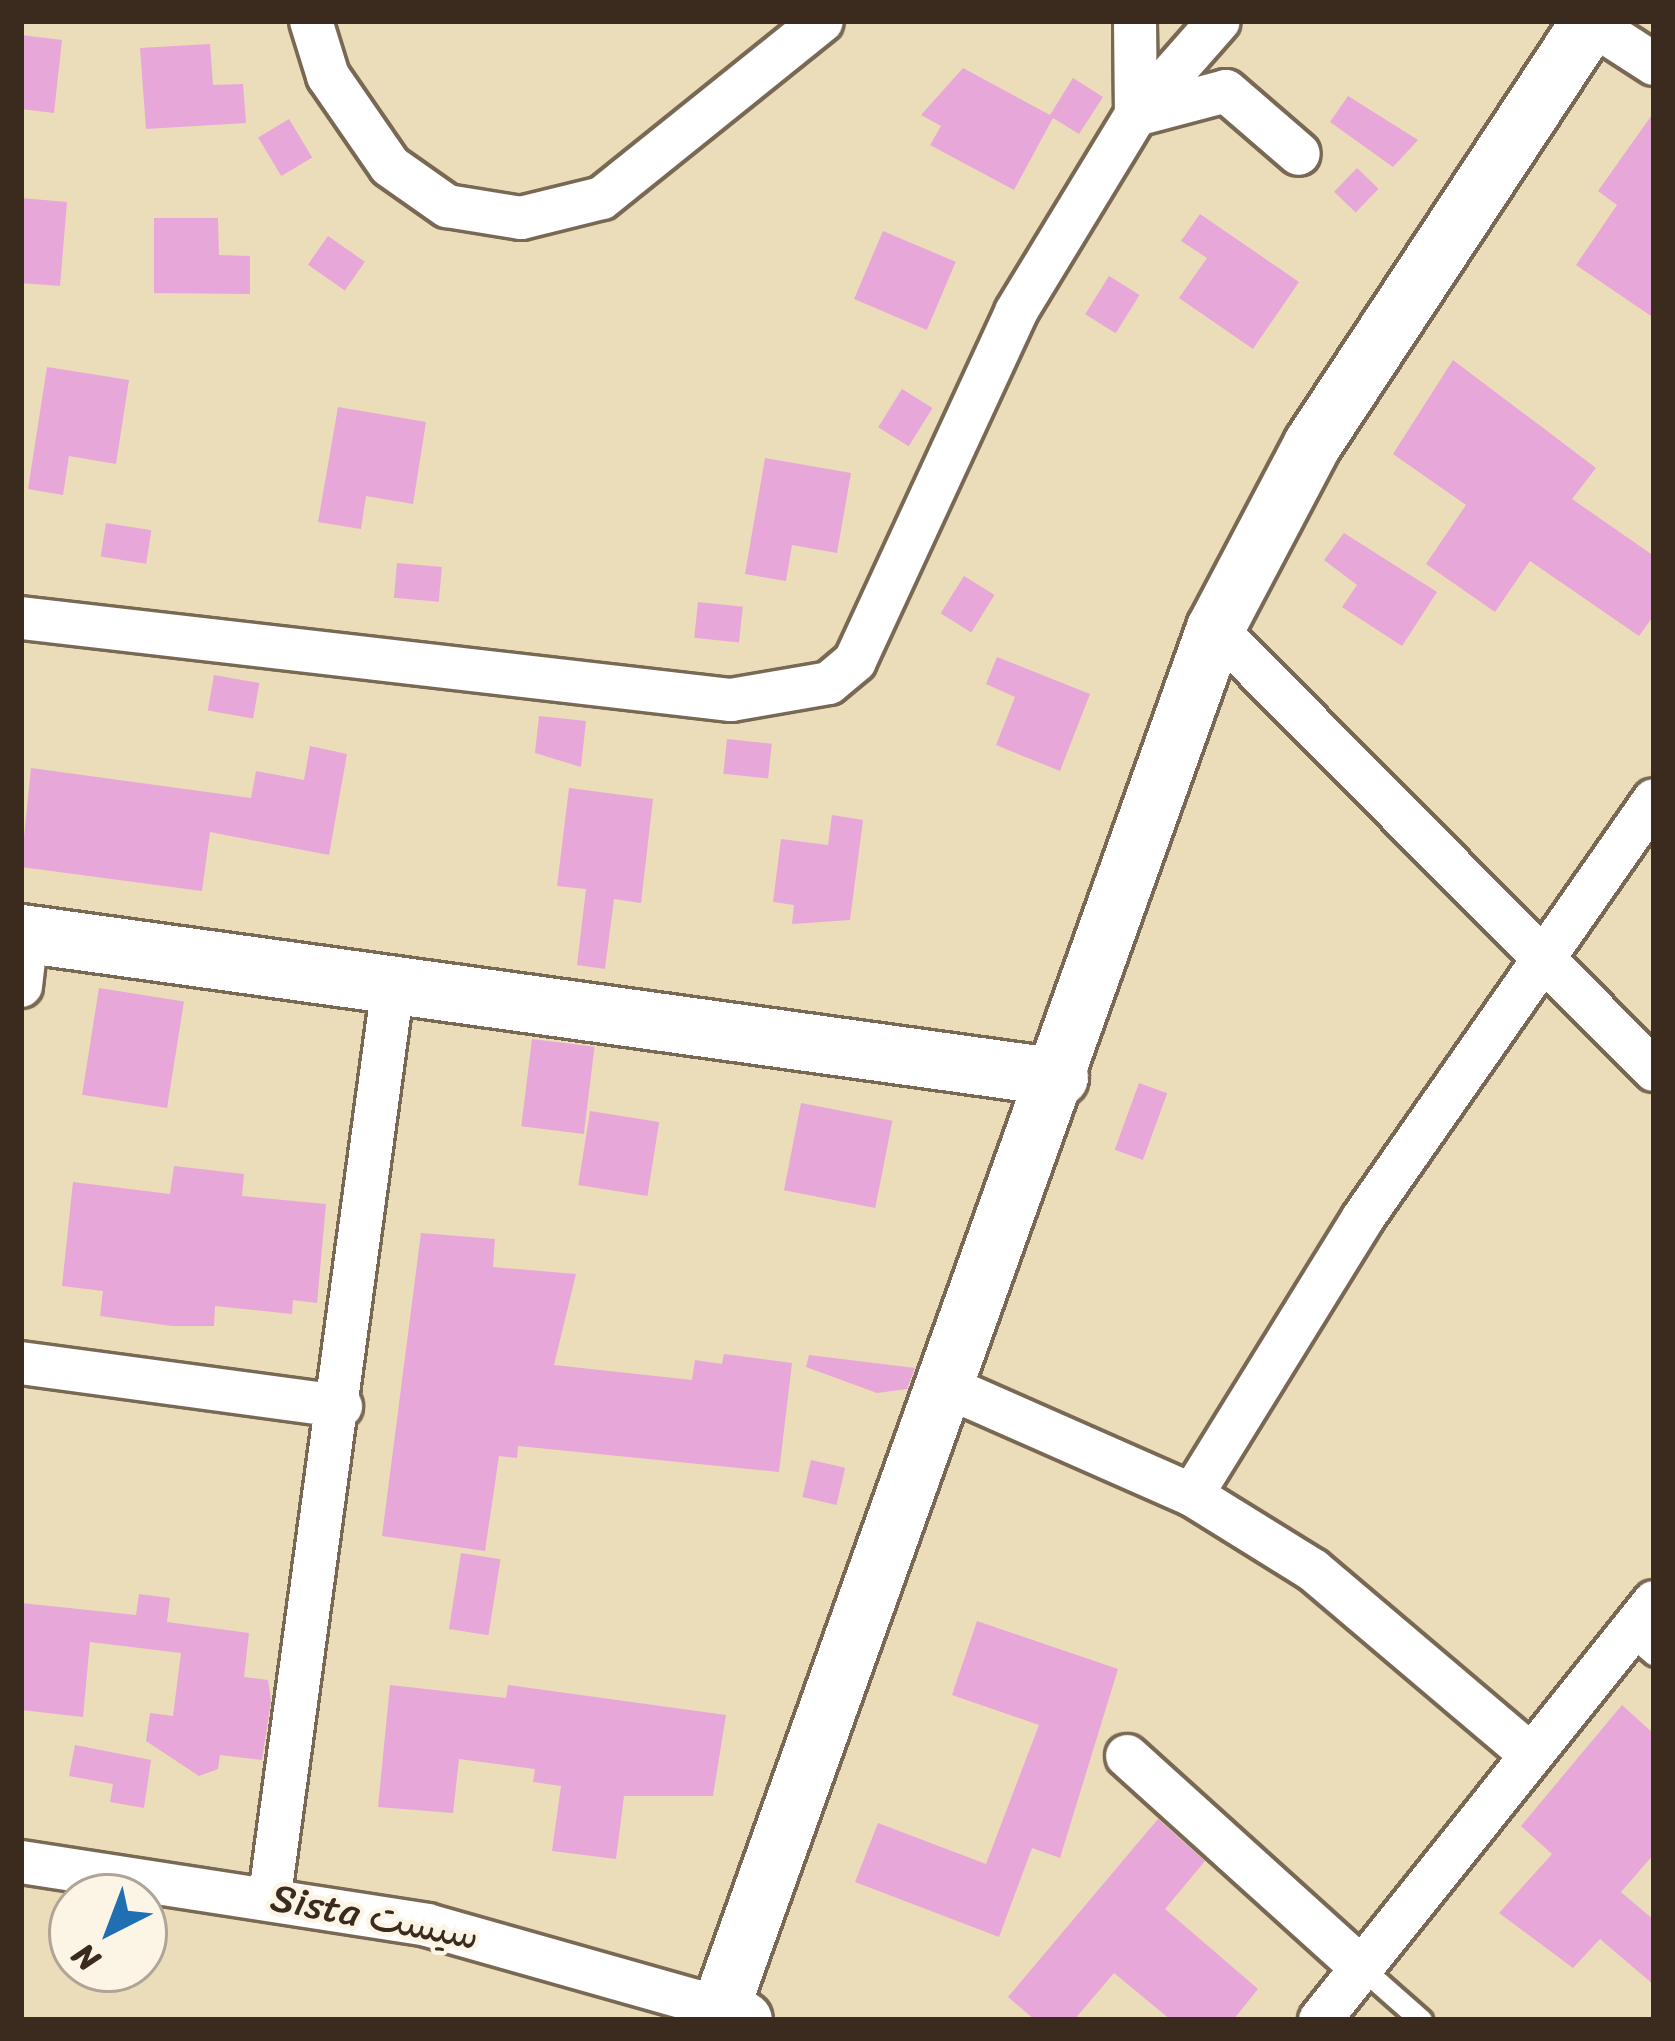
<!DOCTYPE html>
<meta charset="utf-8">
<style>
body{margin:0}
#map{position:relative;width:1675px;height:2041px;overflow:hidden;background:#ebddb9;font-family:Sriracha,"Playpen Sans Arabic",sans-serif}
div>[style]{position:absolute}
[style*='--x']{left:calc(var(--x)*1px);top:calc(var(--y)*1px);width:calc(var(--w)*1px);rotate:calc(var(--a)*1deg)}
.building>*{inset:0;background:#e7a7d9;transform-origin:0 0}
.roads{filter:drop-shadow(3px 0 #796954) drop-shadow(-3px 0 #796954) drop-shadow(0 3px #796954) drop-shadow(0 -3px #796954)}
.service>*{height:21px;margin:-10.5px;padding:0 10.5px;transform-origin:10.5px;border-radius:10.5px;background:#fff}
.minor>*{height:42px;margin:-21px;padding:0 21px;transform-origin:21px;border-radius:21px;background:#fff}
.secondary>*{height:57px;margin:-28.5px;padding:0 28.5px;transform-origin:28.5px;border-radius:28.5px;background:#fff}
span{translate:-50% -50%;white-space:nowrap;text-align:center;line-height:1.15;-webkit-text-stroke:9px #fcf5e5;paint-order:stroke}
.street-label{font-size:39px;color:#3b2a1e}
.frame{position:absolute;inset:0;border:24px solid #3b2a1e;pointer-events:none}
.north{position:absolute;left:48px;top:1873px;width:120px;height:120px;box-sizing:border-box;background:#fcf5e5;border:3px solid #afa495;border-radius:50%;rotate:222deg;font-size:33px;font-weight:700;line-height:48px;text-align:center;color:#3b2a1e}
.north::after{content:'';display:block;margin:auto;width:42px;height:54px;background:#1f6fb2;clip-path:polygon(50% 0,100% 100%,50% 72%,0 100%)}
</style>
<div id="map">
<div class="building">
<div style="clip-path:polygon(21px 35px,62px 40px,54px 113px,21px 109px)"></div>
<div style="clip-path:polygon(210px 44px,213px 85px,243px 84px,246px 123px,146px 129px,140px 48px)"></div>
<div style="clip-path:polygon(963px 68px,1050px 115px,1073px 78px,1103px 97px,1079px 134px,1053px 118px,1014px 190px,930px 145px,941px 126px,921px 115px)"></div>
<div style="clip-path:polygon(1348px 96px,1418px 140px,1393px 167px,1330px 122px)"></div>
<div style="clip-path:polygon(1654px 112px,1654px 318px,1576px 265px,1617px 205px,1598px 191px)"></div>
<div style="left:289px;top:119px;width:45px;height:36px;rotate:59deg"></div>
<div style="left:1357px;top:168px;width:30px;height:33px;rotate:44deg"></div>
<div style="clip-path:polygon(21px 198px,67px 202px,60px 286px,21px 283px)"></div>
<div style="clip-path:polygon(1200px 214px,1299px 282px,1253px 349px,1179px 298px,1207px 258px,1181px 241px)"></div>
<div style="clip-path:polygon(154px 218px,218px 218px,219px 255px,250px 256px,250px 294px,154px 293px)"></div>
<div style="left:883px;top:231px;width:79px;height:74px;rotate:23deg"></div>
<div style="left:328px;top:236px;width:45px;height:35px;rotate:35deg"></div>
<div style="left:1109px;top:276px;width:36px;height:45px;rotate:32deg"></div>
<div style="clip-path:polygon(1453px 360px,1596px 468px,1572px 499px,1654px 556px,1654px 615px,1639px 636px,1530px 561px,1495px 612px,1426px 564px,1466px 505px,1393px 454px)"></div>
<div style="clip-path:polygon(47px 367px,129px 380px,116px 464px,69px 456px,63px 495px,28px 489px)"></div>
<div style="left:902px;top:389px;width:36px;height:45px;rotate:32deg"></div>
<div style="clip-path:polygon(338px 407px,426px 422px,413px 504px,366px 496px,361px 529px,318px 522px)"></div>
<div style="clip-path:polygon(765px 458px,851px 473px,837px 553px,792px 545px,786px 581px,745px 574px)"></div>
<div style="left:106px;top:523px;width:46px;height:34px;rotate:9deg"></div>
<div style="clip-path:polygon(1344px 533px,1437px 592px,1402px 646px,1342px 607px,1357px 585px,1324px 560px)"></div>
<div style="left:397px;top:563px;width:45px;height:35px;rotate:5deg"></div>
<div style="left:964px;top:576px;width:36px;height:44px;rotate:32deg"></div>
<div style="left:698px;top:602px;width:45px;height:36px;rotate:6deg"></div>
<div style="clip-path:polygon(997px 657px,1090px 694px,1060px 771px,996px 745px,1015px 697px,986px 684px)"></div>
<div style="left:214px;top:675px;width:46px;height:36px;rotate:10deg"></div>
<div style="clip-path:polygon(539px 716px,586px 721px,581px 767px,535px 753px)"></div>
<div style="left:727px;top:739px;width:45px;height:35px;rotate:6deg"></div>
<div style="clip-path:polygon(310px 746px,347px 754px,329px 855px,210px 832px,202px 891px,21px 867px,31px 768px,251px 798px,256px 771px,304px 780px)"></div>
<div style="clip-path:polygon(569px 788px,653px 799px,641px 903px,614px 899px,605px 969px,577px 965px,586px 889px,557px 886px)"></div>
<div style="clip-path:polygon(832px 815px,863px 820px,850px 920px,792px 924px,794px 905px,773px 902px,781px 839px,828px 845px)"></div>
<div style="left:99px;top:988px;width:86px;height:108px;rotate:9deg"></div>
<div style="left:532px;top:1039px;width:63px;height:88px;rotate:7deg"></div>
<div style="left:1139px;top:1083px;width:30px;height:71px;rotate:20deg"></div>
<div style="left:801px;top:1103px;width:93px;height:89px;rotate:11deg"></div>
<div style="left:590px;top:1111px;width:70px;height:75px;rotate:9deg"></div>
<div style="clip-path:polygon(174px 1166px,244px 1174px,242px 1196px,326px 1204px,317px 1303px,293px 1300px,292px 1314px,215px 1306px,214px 1326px,172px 1326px,100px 1316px,103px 1291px,62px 1286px,73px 1182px,170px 1194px)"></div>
<div style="clip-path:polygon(421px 1233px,495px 1239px,493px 1267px,576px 1274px,554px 1365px,692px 1380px,695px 1360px,722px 1364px,724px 1354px,792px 1363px,779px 1472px,518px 1446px,517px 1458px,499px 1456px,485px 1551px,382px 1536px)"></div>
<div style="clip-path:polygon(809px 1355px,915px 1368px,907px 1389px,877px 1393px,806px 1367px)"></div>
<div style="left:811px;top:1460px;width:35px;height:38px;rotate:13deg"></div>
<div style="left:461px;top:1553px;width:40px;height:77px;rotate:9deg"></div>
<div style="clip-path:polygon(139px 1594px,170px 1598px,167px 1622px,249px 1633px,244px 1677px,268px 1680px,271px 1701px,262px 1760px,220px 1755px,218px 1769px,199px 1776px,146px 1741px,150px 1713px,173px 1716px,181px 1653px,90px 1642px,83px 1717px,21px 1710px,21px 1603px,136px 1615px)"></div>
<div style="clip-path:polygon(977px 1621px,1118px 1669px,1060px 1858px,1032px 1848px,999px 1937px,855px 1882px,878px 1823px,986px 1864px,1039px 1725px,952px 1695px)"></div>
<div style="clip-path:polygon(390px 1685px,506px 1698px,508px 1685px,726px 1715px,713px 1796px,624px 1796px,616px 1859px,552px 1851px,561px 1786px,533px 1782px,535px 1769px,459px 1759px,453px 1813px,378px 1807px)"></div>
<div style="clip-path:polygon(1622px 1705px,1654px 1734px,1654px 1854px,1621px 1892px,1654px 1920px,1654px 1985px,1600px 1939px,1573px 1968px,1499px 1913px,1552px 1854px,1521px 1826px)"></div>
<div style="clip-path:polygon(75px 1745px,151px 1760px,144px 1808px,110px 1802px,113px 1784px,69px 1776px)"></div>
<div style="clip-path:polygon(1158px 1819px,1205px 1861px,1165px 1909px,1258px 1989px,1233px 2020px,1171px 2020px,1114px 1973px,1074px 2020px,1035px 2020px,1008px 1997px)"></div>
</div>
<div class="roads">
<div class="service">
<div style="--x:1629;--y:1633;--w:33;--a:41"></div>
<div style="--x:1362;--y:1968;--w:79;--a:41.4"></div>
</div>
<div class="minor">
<div style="--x:311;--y:21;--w:58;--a:72.8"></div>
<div style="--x:328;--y:76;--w:109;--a:55.4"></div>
<div style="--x:390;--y:166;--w:70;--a:35.1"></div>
<div style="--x:447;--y:206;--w:75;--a:9.2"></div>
<div style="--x:521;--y:218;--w:83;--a:-13.9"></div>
<div style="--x:602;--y:198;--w:282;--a:-38.8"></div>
<div style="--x:1135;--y:21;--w:94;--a:89.4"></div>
<div style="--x:1136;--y:115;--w:93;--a:-14.9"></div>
<div style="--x:1226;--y:91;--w:96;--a:40.8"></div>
<div style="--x:1589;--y:22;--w:77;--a:32.9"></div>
<div style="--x:21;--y:618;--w:715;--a:6.59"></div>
<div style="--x:731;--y:700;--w:99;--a:-9.8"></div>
<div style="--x:829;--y:683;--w:34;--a:-40"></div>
<div style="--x:855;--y:661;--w:384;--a:-65.2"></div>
<div style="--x:1016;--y:312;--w:231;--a:-58.7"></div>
<div style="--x:1136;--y:115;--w:125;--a:-48.6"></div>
<div style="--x:1215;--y:628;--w:623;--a:45.2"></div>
<div style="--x:21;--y:986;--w:52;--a:-83.4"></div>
<div style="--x:21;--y:1363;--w:323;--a:7.7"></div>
<div style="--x:945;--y:1386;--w:270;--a:23.8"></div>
<div style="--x:1192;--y:1495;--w:142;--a:31.8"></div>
<div style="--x:1313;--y:1570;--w:286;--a:40.3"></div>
<div style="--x:1192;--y:1495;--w:326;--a:-58.3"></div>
<div style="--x:1363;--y:1218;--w:509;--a:-55.16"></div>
<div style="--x:1127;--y:1756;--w:316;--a:42.1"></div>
<div style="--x:21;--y:1862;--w:411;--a:8.8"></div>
<div style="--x:427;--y:1925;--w:305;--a:15.8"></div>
<div style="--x:270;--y:1895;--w:925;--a:-82.3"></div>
<div style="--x:1320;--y:2020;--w:535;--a:-51.37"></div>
</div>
<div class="secondary">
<div style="--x:21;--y:933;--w:1048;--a:7.9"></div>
<div style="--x:743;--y:2020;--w:26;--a:-152"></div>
<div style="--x:720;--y:2008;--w:1466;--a:-70.27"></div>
<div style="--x:1215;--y:628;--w:208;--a:-62.2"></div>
<div style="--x:1312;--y:444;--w:506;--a:-56.69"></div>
</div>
</div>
<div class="street-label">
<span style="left:375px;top:1917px;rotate:11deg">Sista سيست</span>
</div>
<div class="frame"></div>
<div class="north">N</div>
</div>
